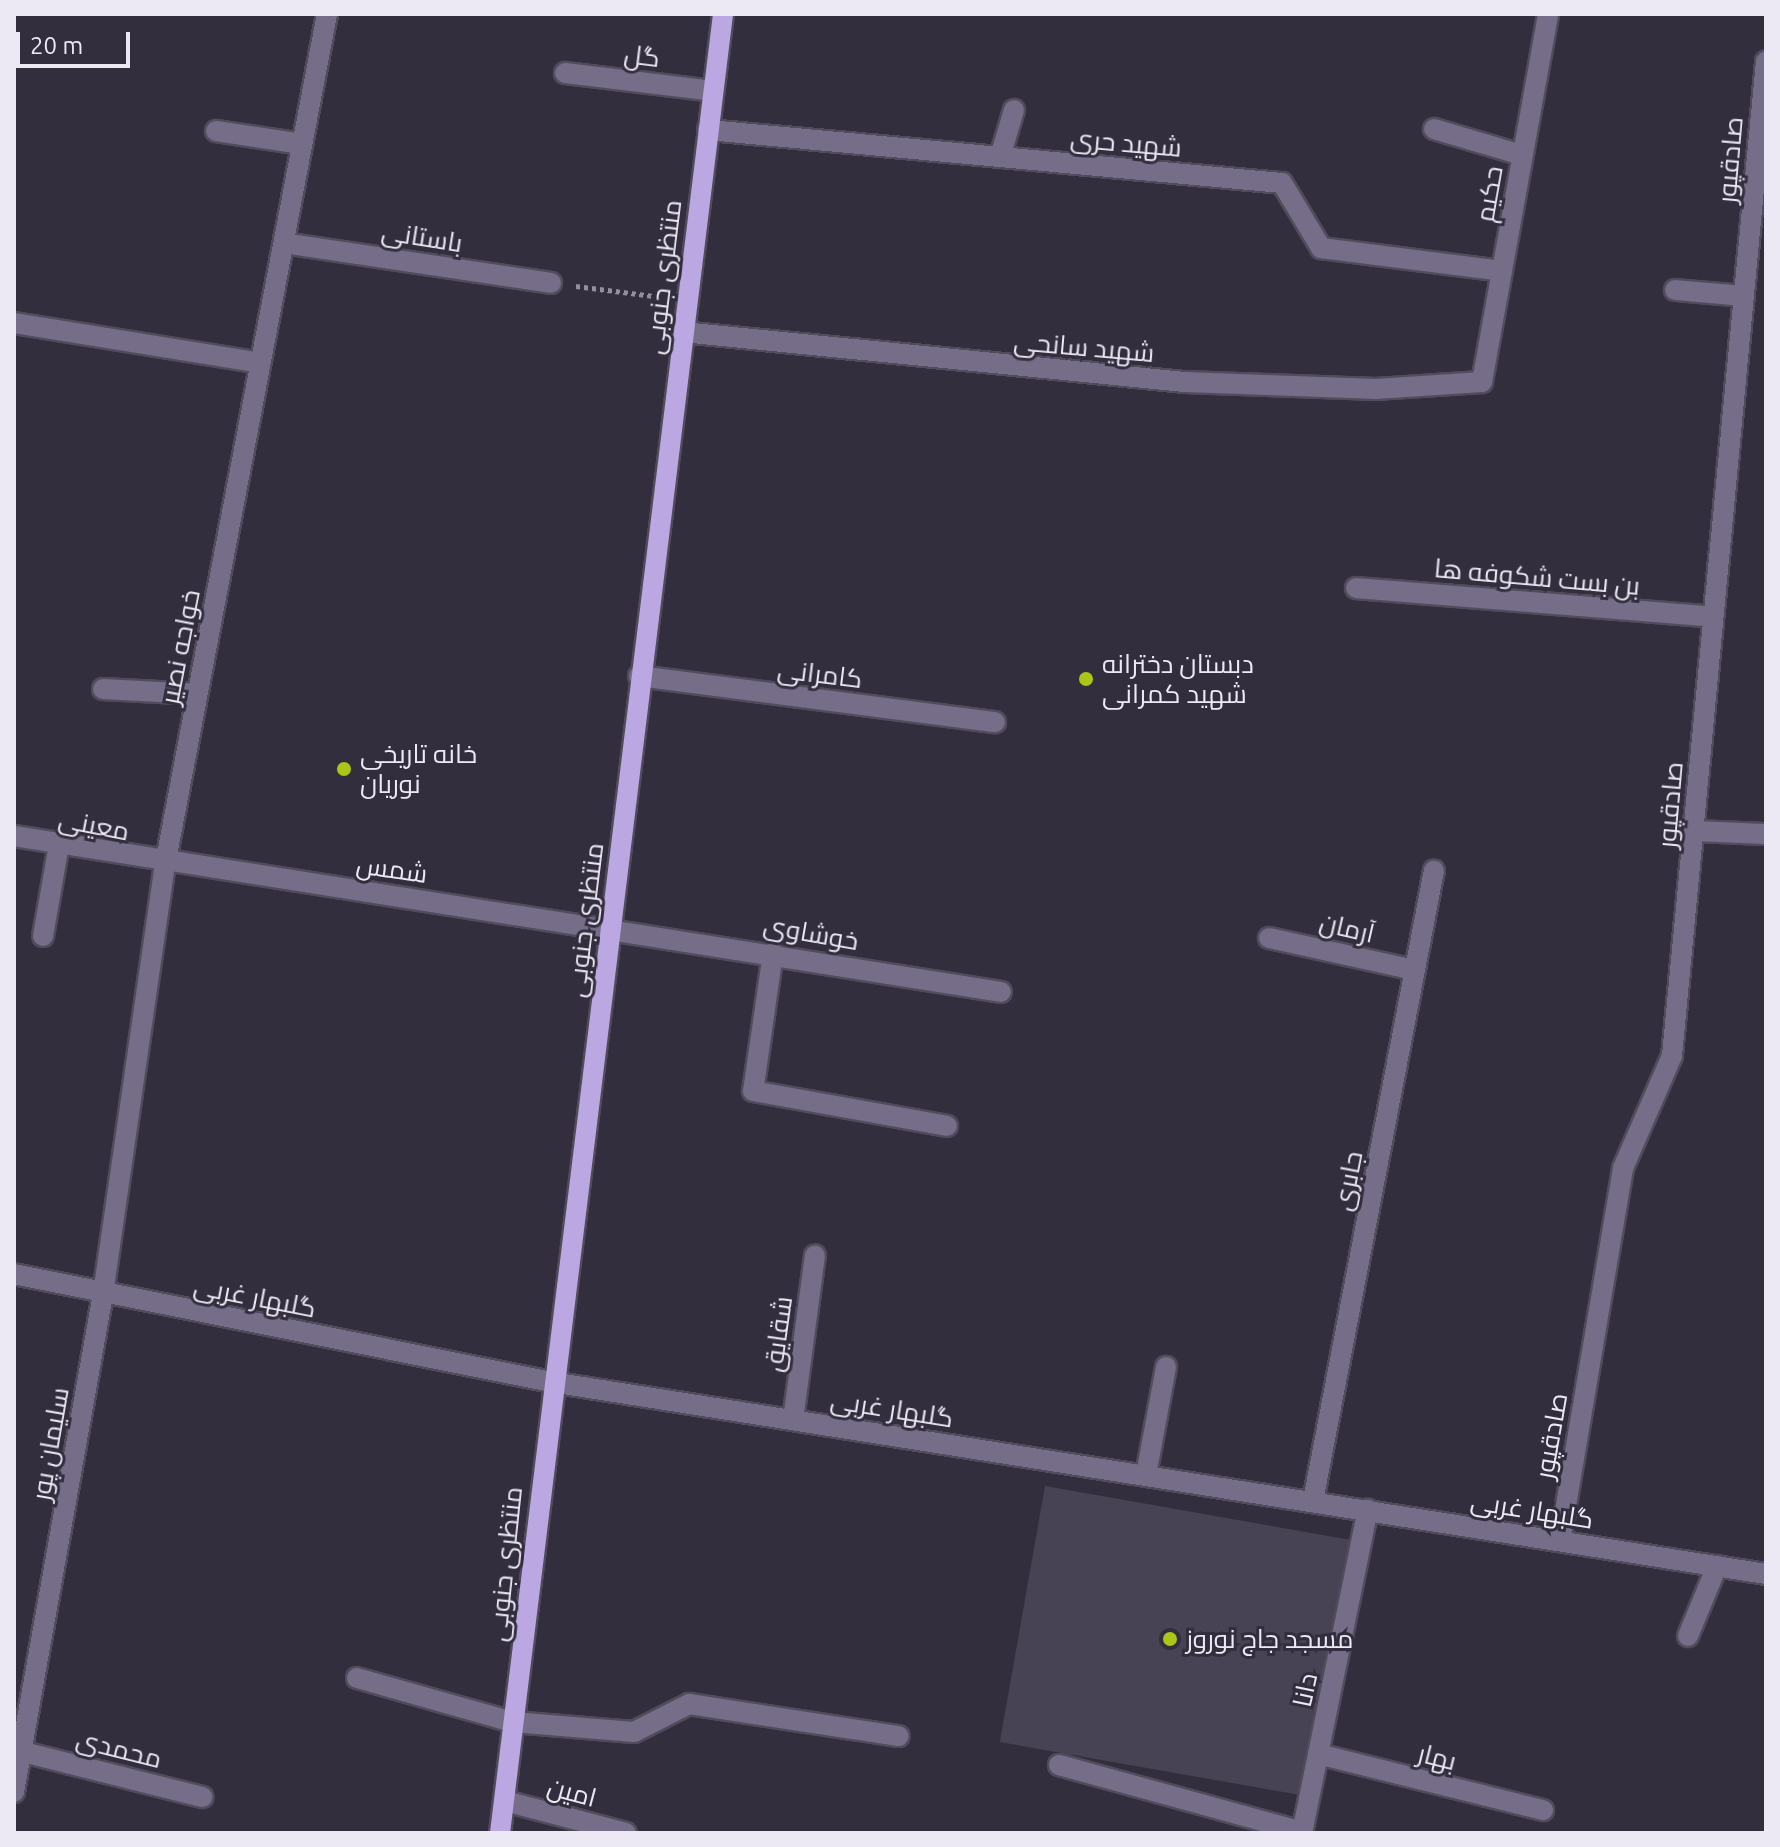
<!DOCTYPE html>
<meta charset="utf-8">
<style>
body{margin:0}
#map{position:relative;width:1780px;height:1847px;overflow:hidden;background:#332e3e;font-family:Ubuntu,Cairo,sans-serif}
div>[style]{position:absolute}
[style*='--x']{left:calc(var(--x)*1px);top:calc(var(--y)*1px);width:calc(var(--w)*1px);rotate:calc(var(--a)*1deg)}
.building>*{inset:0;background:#484354;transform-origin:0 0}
.path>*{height:5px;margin-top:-2.5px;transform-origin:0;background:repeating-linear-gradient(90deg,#938f9d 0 4px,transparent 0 8px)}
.roads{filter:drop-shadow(2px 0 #514c5b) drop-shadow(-2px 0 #514c5b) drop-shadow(0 2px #514c5b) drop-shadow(0 -2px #514c5b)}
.minor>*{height:20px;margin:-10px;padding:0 10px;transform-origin:10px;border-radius:10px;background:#766d89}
.major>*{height:20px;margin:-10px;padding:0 10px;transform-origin:10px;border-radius:10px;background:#bba7e2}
.dots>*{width:22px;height:22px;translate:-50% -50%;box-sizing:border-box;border:4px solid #332e3e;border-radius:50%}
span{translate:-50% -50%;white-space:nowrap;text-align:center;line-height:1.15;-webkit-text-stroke:6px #332e3e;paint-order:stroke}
.street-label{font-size:26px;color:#ece9f4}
.poi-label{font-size:26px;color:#ece9f4}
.left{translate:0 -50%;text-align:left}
.frame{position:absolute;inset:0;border:16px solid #ece9f4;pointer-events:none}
.scale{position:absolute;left:16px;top:32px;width:114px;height:36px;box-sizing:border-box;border:4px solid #ece9f4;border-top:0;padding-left:10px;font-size:24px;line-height:28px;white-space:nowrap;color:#ece9f4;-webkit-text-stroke:6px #332e3e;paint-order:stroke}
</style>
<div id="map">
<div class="building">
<div style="left:1045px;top:1486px;width:309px;height:260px;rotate:10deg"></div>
</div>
<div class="path">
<div style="--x:576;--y:286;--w:86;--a:7.4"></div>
</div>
<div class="roads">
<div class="minor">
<div style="--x:565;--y:73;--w:149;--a:6.9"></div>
<div style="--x:1434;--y:129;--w:92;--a:16.5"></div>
<div style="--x:708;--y:130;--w:576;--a:5.28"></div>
<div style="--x:1282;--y:183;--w:76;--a:59"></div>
<div style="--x:1321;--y:248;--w:182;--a:7.2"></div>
<div style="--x:216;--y:131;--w:87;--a:8.6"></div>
<div style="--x:1000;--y:157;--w:49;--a:-73.4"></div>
<div style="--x:284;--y:243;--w:270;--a:8.5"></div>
<div style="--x:1675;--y:290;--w:68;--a:5"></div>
<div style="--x:14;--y:323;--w:249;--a:9.2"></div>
<div style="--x:682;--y:332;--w:505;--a:5.68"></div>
<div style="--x:1185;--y:382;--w:191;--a:2.1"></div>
<div style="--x:1376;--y:389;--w:106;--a:-3.8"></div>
<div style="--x:1482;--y:382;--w:374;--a:-79.8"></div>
<div style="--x:1356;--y:588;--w:358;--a:4.6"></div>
<div style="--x:639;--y:676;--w:359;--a:7.4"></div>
<div style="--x:103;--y:689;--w:94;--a:3"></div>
<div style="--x:1693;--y:831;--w:73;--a:2.4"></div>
<div style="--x:14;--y:836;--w:999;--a:8.98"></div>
<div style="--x:43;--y:936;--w:93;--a:-80.1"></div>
<div style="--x:1269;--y:938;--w:148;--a:12.4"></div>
<div style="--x:773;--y:953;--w:139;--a:98.2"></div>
<div style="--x:753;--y:1091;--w:197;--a:10.2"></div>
<div style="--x:14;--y:1274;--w:548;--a:11.37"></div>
<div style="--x:551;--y:1382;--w:1230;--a:8.98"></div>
<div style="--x:793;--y:1420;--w:166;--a:-82.4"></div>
<div style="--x:1146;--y:1475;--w:110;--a:-79.5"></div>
<div style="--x:1313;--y:1501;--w:642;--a:-79.14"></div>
<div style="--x:1560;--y:1541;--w:378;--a:-80.4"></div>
<div style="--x:1623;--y:1168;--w:122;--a:-66.4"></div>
<div style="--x:1672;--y:1056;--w:999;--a:-84.6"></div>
<div style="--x:1688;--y:1636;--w:76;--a:-67.5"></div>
<div style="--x:357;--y:1678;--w:162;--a:15.8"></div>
<div style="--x:513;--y:1722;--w:121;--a:4.7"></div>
<div style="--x:634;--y:1732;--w:62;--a:-27"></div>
<div style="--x:689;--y:1704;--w:212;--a:8.7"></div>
<div style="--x:23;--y:1752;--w:185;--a:14.1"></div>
<div style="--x:1318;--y:1754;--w:232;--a:14"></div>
<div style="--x:1059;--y:1765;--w:252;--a:15.4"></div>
<div style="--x:14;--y:1792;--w:506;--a:-79.87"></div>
<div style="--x:103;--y:1294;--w:433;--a:-81.8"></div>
<div style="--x:165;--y:865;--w:866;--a:-79.22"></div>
<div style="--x:505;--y:1801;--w:125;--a:14.8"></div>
<div style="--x:1302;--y:1833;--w:330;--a:-78.5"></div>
</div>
<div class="major">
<div style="--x:500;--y:1833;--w:1833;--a:-83.01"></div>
</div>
</div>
<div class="dots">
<div style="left:1086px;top:679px;background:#aac718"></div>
<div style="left:344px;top:769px;background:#aac718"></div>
<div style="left:1170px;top:1639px;background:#aac718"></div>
</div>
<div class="street-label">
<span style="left:642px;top:56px;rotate:7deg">گل</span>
<span style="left:1126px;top:143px;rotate:5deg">شهید حری</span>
<span style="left:1730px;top:160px;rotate:-85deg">صادقپور</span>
<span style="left:1489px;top:194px;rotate:-80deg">حکیم</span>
<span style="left:422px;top:237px;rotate:9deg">باستانی</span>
<span style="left:663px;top:277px;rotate:-83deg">منتظری جنوبی</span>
<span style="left:1084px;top:347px;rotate:5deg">شهید سانحی</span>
<span style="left:1537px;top:577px;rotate:5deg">بن بست شکوفه ها</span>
<span style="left:180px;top:647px;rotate:-79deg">خواجه نصیر</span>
<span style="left:820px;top:674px;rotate:7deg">کامرانی</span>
<span style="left:1670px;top:805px;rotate:-85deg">صادقپور</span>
<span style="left:94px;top:825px;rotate:11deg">معینی</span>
<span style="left:392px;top:869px;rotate:8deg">شمس</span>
<span style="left:585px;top:920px;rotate:-83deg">منتظری جنوبی</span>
<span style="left:1347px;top:928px;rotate:13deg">آرمان</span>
<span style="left:811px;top:933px;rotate:10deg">خوشاوی</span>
<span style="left:1348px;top:1181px;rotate:-79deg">جابری</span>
<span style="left:255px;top:1297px;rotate:11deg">گلبهار غربی</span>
<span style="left:778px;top:1334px;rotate:-82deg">شقایق</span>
<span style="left:892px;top:1409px;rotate:9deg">گلبهار غربی</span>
<span style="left:1551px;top:1436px;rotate:-80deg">صادقپور</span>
<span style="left:50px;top:1444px;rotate:-80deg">سلیمان پور</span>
<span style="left:1532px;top:1510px;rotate:9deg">گلبهار غربی</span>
<span style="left:505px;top:1564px;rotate:-84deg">منتظری جنوبی</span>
<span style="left:1305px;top:1690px;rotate:-78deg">دانا</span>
<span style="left:119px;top:1749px;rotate:14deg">محمدی</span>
<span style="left:1437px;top:1757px;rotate:14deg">بهار</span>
<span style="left:572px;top:1792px;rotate:15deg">امین</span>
</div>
<div class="poi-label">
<span class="left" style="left:1102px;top:679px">دبستان دخترانه<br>شهید کمرانی</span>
<span class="left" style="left:360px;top:769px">خانه تاریخی<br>نوریان</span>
<span class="left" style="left:1186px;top:1639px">مسجد جاج نوروز</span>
</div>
<div class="frame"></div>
<div class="scale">20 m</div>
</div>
